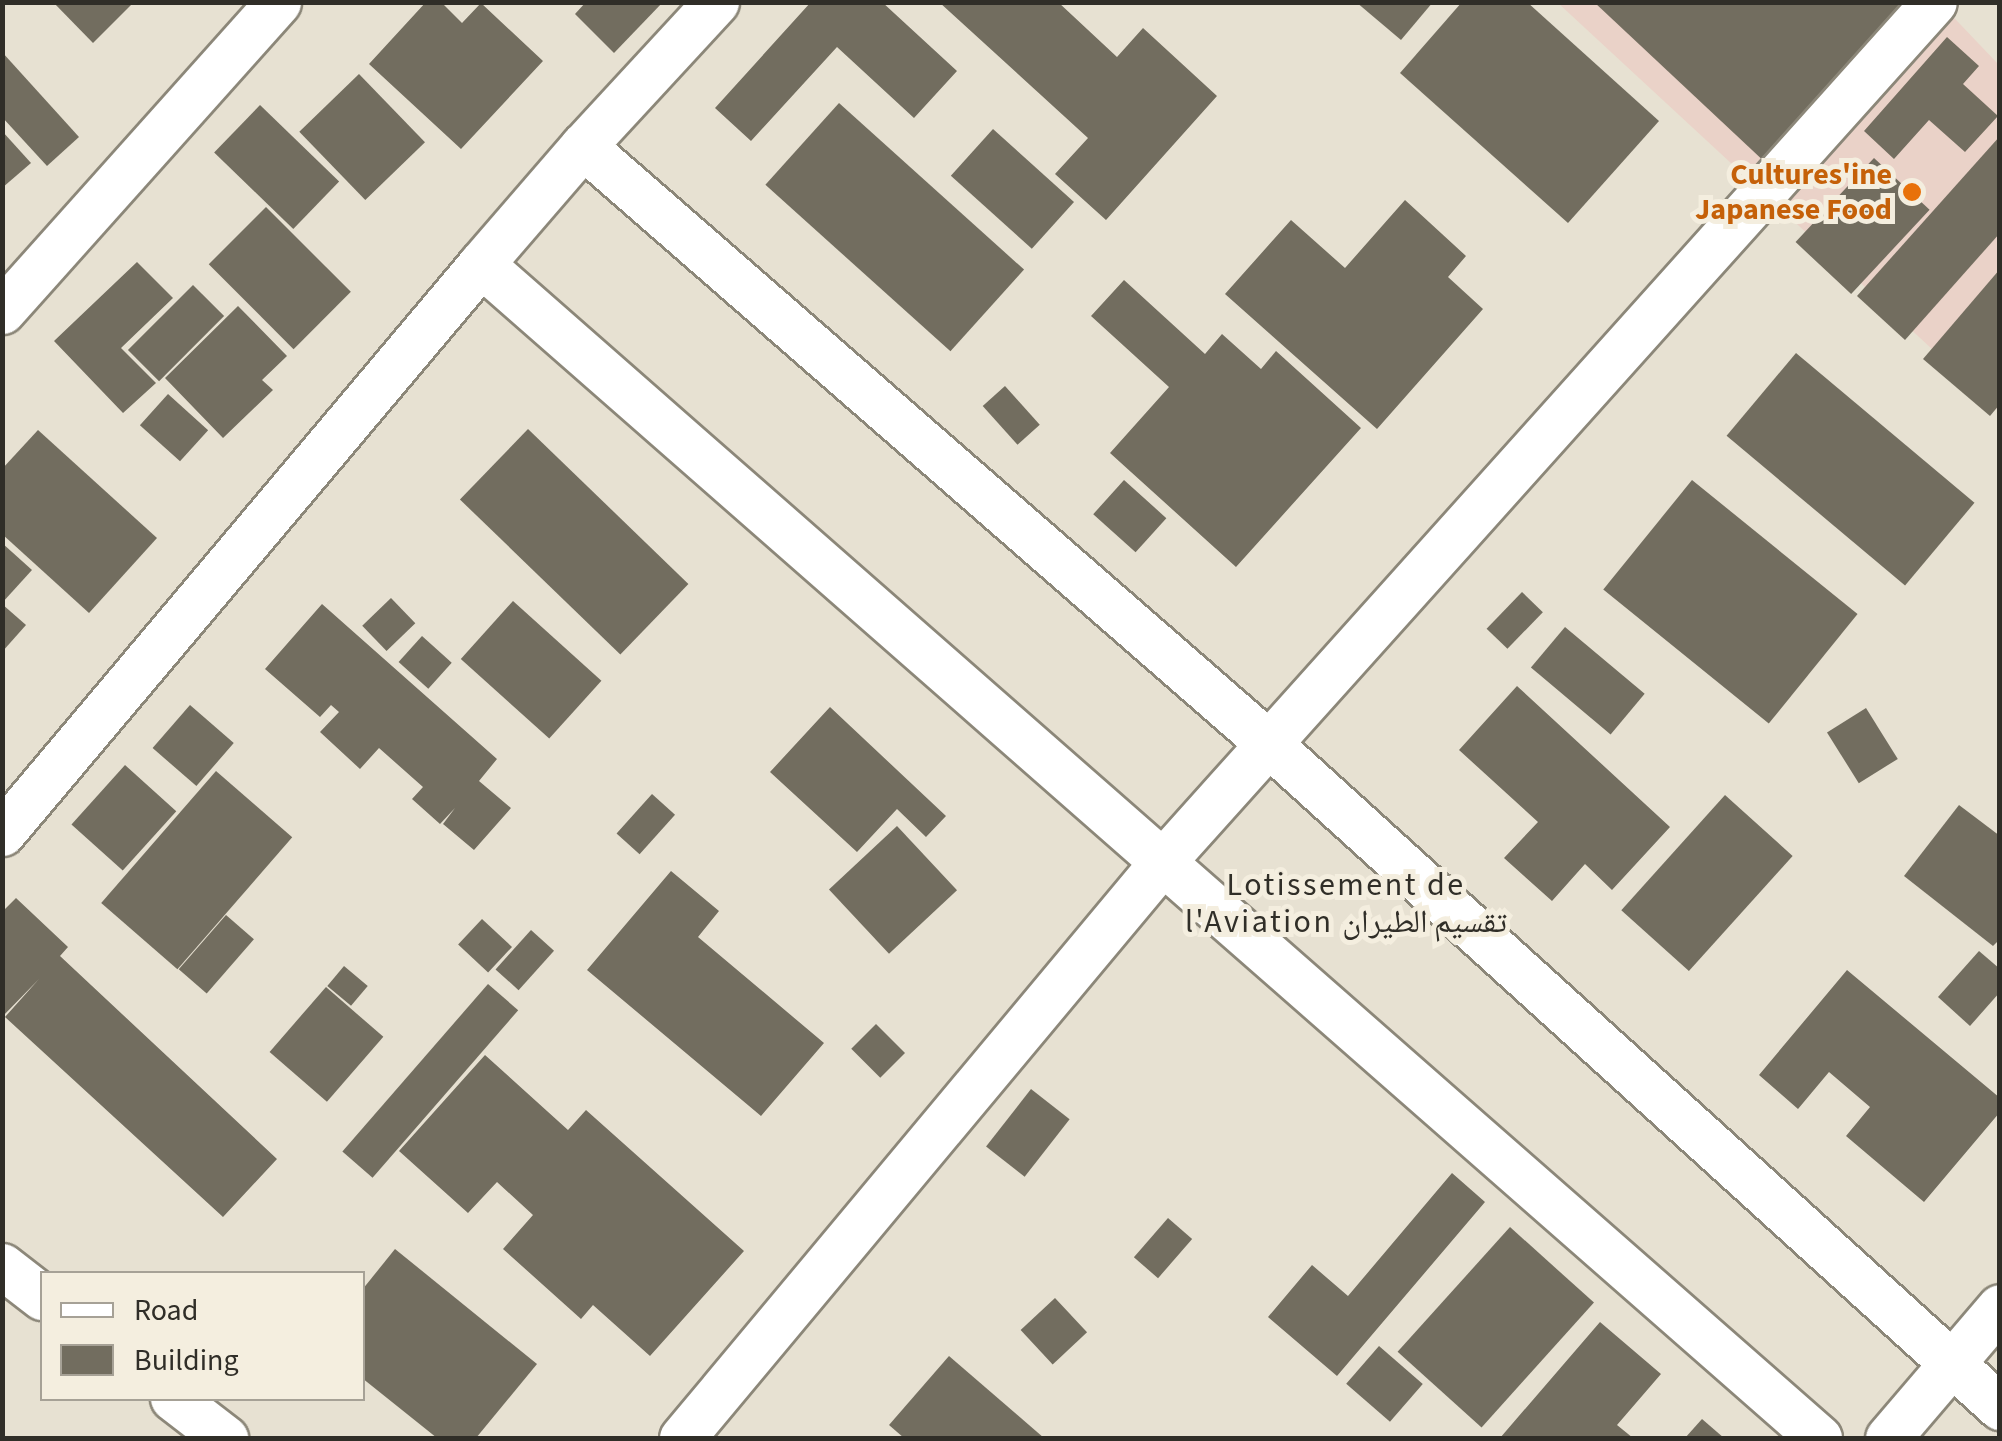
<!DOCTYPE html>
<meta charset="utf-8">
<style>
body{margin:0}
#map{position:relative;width:2002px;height:1441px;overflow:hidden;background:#e7e1d2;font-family:"Source Sans 3","Noto Naskh Arabic",sans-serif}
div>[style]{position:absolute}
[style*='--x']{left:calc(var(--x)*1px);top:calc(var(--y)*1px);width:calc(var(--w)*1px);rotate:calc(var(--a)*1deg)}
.commercial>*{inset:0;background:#ead2c8}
.building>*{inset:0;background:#726d5f;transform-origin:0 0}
.roads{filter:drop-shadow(2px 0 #8c8779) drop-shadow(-2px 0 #8c8779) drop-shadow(0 2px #8c8779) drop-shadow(0 -2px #8c8779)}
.minor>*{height:45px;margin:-22.5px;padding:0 22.5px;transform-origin:22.5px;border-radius:22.5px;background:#fff}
.dots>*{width:28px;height:28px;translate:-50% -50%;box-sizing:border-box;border:5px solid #f4eedf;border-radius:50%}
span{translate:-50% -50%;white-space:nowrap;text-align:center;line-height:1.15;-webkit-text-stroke:10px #f4eedf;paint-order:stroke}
.food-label{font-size:30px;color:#c56008;font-weight:700}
.right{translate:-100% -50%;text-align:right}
.neighbourhood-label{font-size:32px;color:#302e28;letter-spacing:2.5px}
.frame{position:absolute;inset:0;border:5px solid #302e28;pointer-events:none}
.legend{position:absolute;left:40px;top:1271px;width:325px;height:130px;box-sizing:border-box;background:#f4eedf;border:2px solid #a6a196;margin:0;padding:12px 18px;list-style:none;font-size:30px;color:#302e28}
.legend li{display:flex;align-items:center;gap:20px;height:50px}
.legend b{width:50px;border:2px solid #a6a196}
</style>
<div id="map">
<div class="commercial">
<div style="clip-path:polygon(1558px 3px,1940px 3px,1999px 65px,1999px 411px)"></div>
</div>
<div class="building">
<div style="clip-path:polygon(53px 2px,134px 2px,93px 43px)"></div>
<div style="clip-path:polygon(426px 2px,441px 2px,462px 23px,481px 3px,543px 61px,461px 149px,369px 64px)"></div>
<div style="clip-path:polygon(586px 2px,663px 2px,614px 53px,575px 14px)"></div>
<div style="clip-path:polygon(811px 2px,882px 2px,957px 71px,914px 118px,837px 47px,751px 141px,715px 108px)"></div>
<div style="clip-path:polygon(939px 2px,1058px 2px,1117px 57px,1143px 28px,1217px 96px,1106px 220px,1055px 174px,1088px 138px)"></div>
<div style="clip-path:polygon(1356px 2px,1433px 2px,1401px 40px)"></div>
<div style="clip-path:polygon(1462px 2px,1527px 2px,1659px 121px,1568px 223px,1400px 73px)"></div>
<div style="clip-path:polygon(1594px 2px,1920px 2px,1768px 165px)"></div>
<div style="clip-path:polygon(1947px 37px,1979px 66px,1963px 84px,1998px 116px,1965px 152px,1929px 120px,1894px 159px,1864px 131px)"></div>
<div style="clip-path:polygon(2px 52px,79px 137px,47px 166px,2px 117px)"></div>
<div style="left:359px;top:74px;width:95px;height:83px;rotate:46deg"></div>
<div style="left:839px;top:103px;width:249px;height:110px;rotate:42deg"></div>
<div style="left:260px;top:105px;width:110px;height:66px;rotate:44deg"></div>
<div style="left:993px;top:129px;width:109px;height:63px;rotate:42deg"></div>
<div style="clip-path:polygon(2px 131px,31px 163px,2px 188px)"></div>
<div style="clip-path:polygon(2000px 136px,2000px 233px,1905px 340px,1857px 296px)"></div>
<div style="left:1874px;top:158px;width:76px;height:115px;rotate:43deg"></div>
<div style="clip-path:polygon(1405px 200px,1466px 256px,1448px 277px,1483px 309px,1377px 429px,1225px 294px,1291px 220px,1345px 268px)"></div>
<div style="left:266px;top:207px;width:120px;height:81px;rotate:45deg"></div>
<div style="clip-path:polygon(137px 262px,173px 298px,121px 348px,156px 383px,123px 413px,54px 341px)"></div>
<div style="clip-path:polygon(2000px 269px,2000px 404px,1990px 416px,1923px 359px)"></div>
<div style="clip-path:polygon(1124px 280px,1205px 354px,1222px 334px,1261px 369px,1276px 351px,1361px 428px,1236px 567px,1110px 453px,1169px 387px,1091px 316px)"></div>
<div style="left:193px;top:285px;width:44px;height:92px;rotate:45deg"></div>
<div style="clip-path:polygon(238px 306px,287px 356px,262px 380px,273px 390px,223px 438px,165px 378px)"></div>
<div style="left:1796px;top:353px;width:233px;height:108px;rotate:40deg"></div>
<div style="left:1005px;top:386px;width:52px;height:30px;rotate:48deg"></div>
<div style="left:168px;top:394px;width:54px;height:42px;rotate:42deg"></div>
<div style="left:528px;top:429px;width:223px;height:98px;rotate:44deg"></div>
<div style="clip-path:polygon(38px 430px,157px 538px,89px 613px,2px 534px,2px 469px)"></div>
<div style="left:1124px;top:480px;width:57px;height:46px;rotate:42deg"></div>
<div style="left:1692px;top:480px;width:213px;height:141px;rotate:39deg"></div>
<div style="clip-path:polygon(2px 543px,32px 570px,2px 603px)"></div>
<div style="left:1522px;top:592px;width:29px;height:51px;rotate:44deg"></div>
<div style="left:391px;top:598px;width:35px;height:40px;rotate:46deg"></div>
<div style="left:513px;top:601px;width:119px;height:78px;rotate:42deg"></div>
<div style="clip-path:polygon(2px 604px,26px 625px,2px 652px)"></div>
<div style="clip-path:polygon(322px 604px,497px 759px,479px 781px,511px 808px,474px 850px,443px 824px,455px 808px,440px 824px,412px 799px,423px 787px,379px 748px,360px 769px,320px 732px,339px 712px,331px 705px,320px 717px,265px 669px)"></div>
<div style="left:1565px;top:627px;width:104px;height:53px;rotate:40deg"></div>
<div style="left:422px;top:636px;width:40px;height:35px;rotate:42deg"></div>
<div style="clip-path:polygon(1517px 686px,1670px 827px,1612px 890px,1585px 864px,1552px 901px,1504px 858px,1538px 822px,1459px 750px)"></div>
<div style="left:190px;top:705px;width:58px;height:57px;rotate:41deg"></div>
<div style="clip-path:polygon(830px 707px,946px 816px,926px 837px,897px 809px,857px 852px,770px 772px)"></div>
<div style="left:1866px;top:708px;width:60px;height:46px;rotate:58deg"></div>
<div style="left:125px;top:765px;width:69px;height:80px;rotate:42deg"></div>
<div style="left:216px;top:771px;width:101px;height:175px;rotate:41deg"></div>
<div style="left:652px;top:794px;width:31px;height:53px;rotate:42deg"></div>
<div style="left:1725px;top:795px;width:91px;height:155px;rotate:42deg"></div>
<div style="clip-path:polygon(1959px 805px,2000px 836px,2000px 939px,1993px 946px,1904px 876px)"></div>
<div style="left:897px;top:826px;width:88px;height:93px;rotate:47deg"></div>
<div style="clip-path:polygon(671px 871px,719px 911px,698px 937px,824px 1043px,761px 1116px,587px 970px)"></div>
<div style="clip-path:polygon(16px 898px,68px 947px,60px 956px,277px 1159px,223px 1217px,5px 1017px,39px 979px,2px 1017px,2px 912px)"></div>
<div style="left:226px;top:915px;width:37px;height:72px;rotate:41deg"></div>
<div style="left:482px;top:919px;width:41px;height:35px;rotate:43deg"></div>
<div style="left:531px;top:930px;width:31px;height:53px;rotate:42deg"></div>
<div style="clip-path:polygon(1979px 951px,2000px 969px,2000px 992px,1970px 1026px,1938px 997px)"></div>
<div style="left:344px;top:966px;width:31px;height:26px;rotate:40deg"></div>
<div style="clip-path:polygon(1847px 970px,2000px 1098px,2000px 1112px,1924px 1202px,1846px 1136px,1870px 1107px,1829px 1072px,1798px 1109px,1759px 1075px)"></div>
<div style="left:488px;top:984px;width:40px;height:222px;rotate:41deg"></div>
<div style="left:326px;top:987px;width:76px;height:86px;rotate:41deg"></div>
<div style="left:876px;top:1024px;width:41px;height:35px;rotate:45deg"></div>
<div style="clip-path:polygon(485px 1055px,568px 1130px,586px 1110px,744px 1251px,650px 1356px,593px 1305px,581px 1319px,503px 1249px,533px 1215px,497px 1182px,468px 1213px,399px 1151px)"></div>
<div style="left:1031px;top:1089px;width:49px;height:73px;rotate:38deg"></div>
<div style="clip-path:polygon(1452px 1173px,1485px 1202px,1337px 1376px,1268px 1317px,1312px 1265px,1348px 1296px)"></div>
<div style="left:1168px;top:1218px;width:32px;height:52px;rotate:41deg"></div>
<div style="left:1510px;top:1227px;width:113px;height:168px;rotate:42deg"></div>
<div style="clip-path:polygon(395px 1249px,537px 1364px,476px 1438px,437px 1438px,362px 1378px,362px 1290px)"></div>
<div style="left:1055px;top:1298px;width:47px;height:47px;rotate:47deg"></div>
<div style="clip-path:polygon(1600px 1322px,1661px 1374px,1617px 1425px,1633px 1438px,1500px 1438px)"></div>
<div style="left:1379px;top:1346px;width:58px;height:50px;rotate:41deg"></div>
<div style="clip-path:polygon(949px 1356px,1044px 1438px,904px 1438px,889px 1425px)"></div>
<div style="clip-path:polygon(1702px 1419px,1724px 1438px,1685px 1438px)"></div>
</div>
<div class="roads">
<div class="minor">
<div style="--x:716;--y:2;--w:196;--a:132.7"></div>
<div style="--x:583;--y:146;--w:910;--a:41.08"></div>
<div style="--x:1269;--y:744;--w:987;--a:42.21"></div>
<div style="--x:481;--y:264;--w:156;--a:-49.2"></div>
<div style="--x:2;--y:311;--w:414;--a:-48.2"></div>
<div style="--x:2;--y:833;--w:744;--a:-49.91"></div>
<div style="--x:481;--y:264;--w:1780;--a:41.26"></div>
<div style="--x:2;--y:1266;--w:51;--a:37.8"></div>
<div style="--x:173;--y:1398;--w:66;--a:37.6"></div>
<div style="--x:682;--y:1438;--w:754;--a:-50.17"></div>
<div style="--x:1165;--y:859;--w:1151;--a:-48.1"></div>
<div style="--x:1888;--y:1438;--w:172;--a:-49.5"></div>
</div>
</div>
<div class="dots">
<div style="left:1912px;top:192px;background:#e8710a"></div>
</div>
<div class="food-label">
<span class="right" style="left:1892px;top:192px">Cultures'ine<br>Japanese Food</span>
</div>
<div class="neighbourhood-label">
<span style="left:1346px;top:904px">Lotissement de<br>l'Aviation تقسيم الطيران</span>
</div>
<div class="frame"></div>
<ul class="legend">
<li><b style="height:12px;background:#fff"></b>Road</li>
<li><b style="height:28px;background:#726d5f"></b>Building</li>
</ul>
</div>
